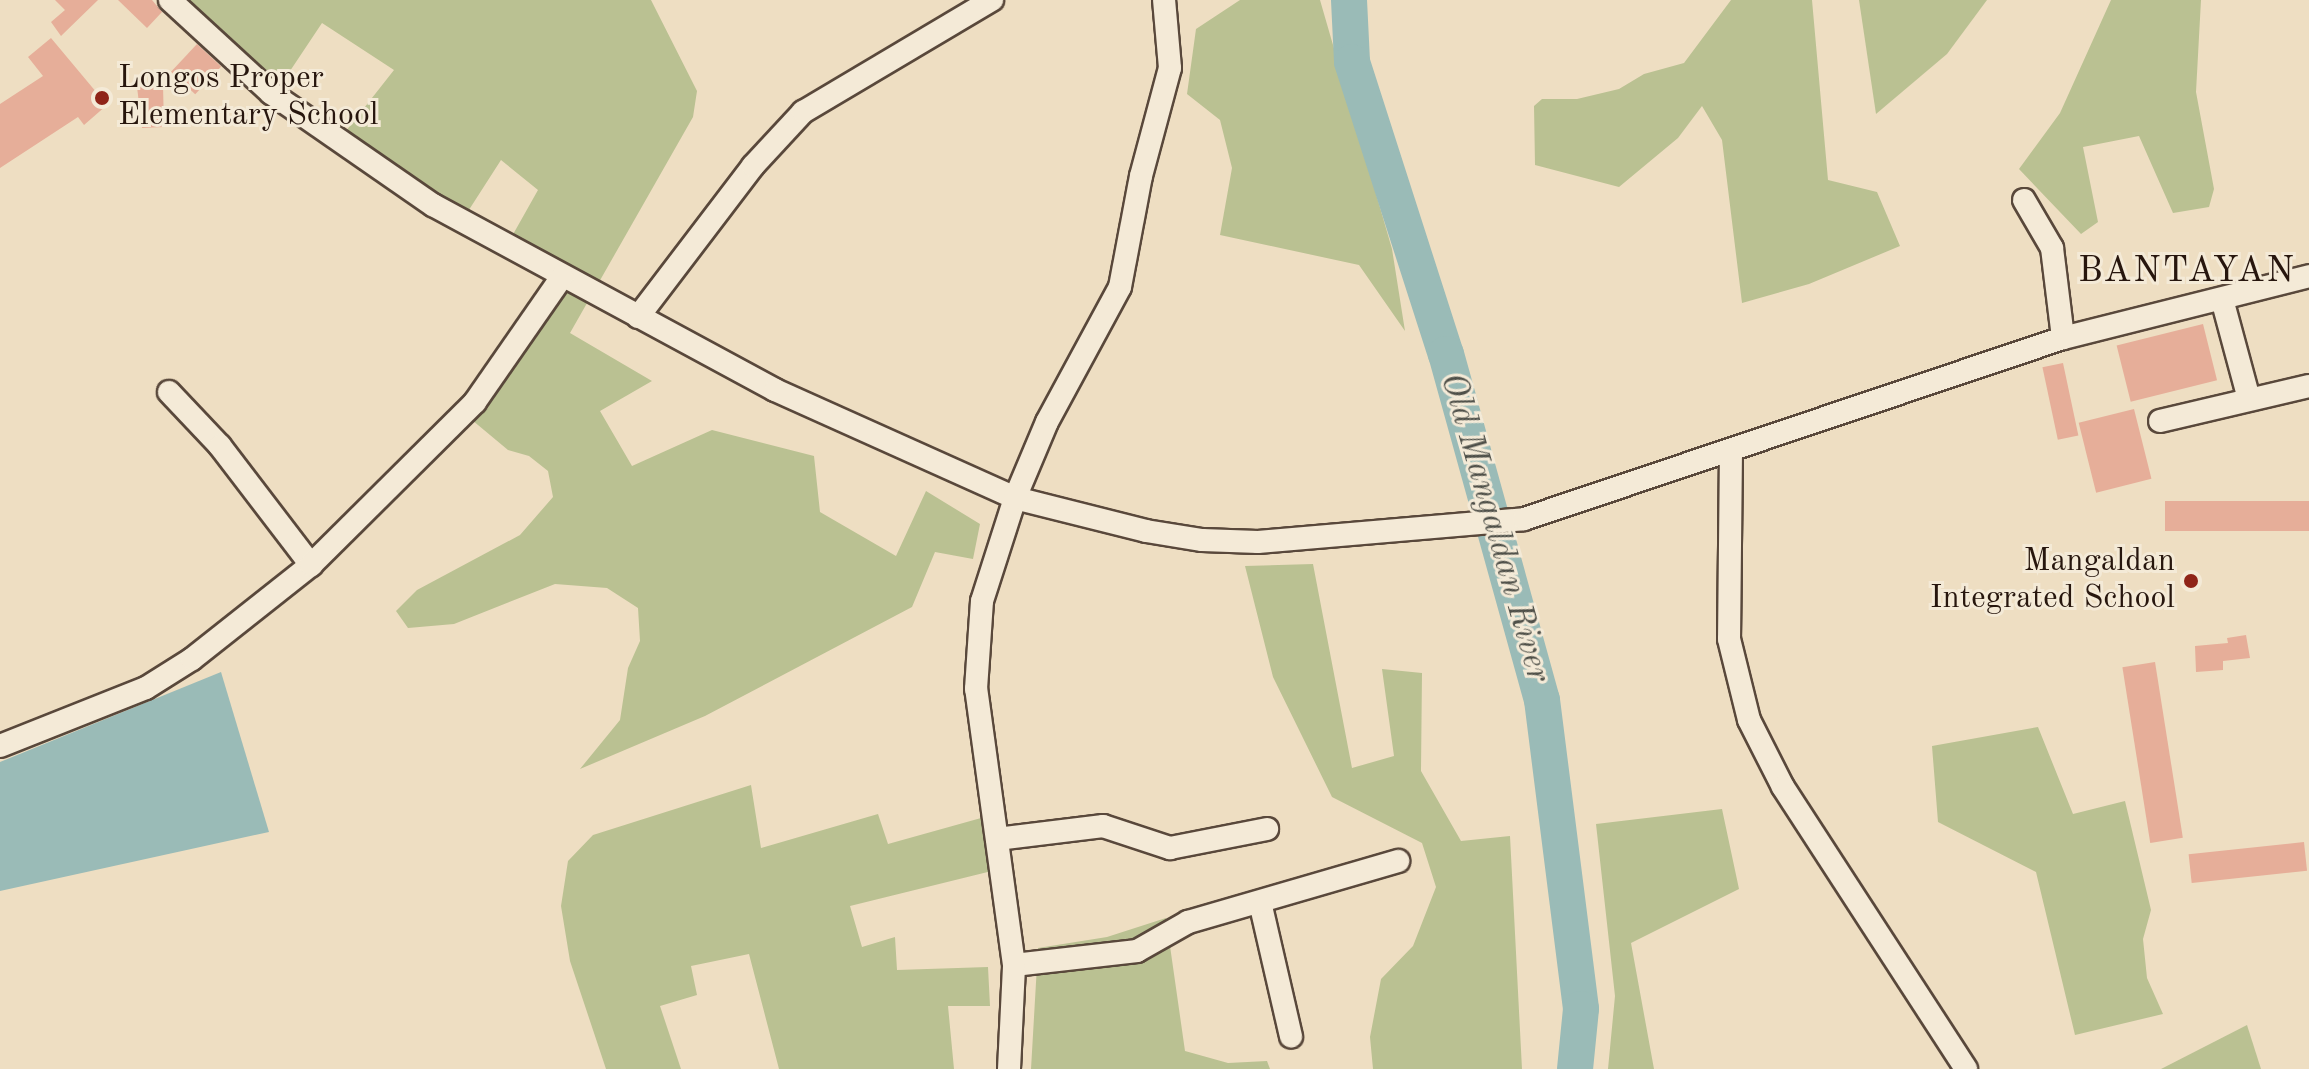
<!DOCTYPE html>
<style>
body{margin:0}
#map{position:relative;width:2309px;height:1069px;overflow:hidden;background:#eedec2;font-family:"Old Standard TT",serif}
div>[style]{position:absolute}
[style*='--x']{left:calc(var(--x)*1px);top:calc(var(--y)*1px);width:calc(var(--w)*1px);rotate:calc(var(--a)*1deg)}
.green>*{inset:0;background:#bac192}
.water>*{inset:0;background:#9abbb7}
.river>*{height:36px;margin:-18px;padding:0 18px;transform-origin:18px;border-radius:18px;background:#9abbb7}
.building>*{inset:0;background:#e6ae99;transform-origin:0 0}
.roads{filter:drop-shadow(2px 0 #59483b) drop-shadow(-2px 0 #59483b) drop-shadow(0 2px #59483b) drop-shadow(0 -2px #59483b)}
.minor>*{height:22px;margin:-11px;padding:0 11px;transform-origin:11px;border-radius:11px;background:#f4ead7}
.dots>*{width:22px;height:22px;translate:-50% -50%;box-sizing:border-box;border:4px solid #f4ead7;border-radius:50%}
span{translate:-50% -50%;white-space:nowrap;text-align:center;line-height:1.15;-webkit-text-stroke:6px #f4ead7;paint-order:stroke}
.poi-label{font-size:32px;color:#27160e}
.left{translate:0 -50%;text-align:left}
.right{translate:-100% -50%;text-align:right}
.water-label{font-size:34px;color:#4f5049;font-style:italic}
.quarter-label{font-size:36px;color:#27160e;letter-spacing:2px}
</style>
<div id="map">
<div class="green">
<div style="clip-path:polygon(160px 0,651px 0,697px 91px,693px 117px,570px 333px,652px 381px,600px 411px,632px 466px,712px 430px,814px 456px,820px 512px,896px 556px,926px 491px,980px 524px,973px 559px,935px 552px,912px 607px,705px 716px,580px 769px,620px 720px,628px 668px,640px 641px,638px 608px,607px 588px,555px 584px,454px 624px,408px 628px,396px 611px,417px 590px,520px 535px,553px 497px,548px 471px,529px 456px,508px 450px,454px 405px,495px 361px,552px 281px,502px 254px,538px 190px,501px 160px,456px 230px,395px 185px,331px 150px,394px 70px,322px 23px,270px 101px)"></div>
<div style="clip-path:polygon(1240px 0,1320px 0,1392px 249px,1405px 331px,1359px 265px,1220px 235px,1232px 168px,1220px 120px,1187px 94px,1196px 29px)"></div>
<div style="clip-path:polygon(1731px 0,1812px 0,1828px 180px,1877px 192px,1900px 246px,1809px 284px,1742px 303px,1722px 140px,1702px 106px,1678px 138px,1619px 187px,1535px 165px,1534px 106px,1542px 99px,1577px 99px,1619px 89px,1644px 74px,1684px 63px)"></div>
<div style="clip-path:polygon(1859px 0,1987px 0,1947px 54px,1876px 114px)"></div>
<div style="clip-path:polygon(2111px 0,2201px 0,2196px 92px,2214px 189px,2209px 207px,2173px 213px,2139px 136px,2083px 147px,2098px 222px,2081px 234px,2019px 169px,2060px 113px)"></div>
<div style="clip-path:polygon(1313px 564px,1352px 768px,1394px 756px,1382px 669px,1422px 673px,1421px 771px,1461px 841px,1510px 836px,1522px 1069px,1373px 1069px,1370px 1037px,1381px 979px,1413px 946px,1436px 887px,1422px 843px,1332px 797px,1273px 677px,1245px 566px)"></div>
<div style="clip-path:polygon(2038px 727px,2073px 814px,2125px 801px,2151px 910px,2143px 939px,2147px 978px,2163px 1014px,2075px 1035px,2036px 872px,1938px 822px,1932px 746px)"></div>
<div style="clip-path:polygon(751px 785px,761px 848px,878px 814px,888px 844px,999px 813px,1012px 866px,850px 906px,862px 947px,895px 937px,897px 970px,988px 967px,990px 1006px,948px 1006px,954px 1069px,779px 1069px,749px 954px,691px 966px,697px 995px,660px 1006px,681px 1069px,606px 1069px,570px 961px,561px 906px,568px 861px,593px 835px)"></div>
<div style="clip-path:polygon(1722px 809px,1739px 889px,1631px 943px,1654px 1069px,1608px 1069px,1615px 996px,1596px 824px)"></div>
<div style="clip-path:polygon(1166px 918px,1185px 1051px,1228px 1063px,1267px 1061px,1270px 1069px,1031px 1069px,1038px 948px,1107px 937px)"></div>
<div style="clip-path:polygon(2247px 1025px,2261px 1069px,2161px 1069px)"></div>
</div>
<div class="water">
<div style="clip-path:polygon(221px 672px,269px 832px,0 891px,0 762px)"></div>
</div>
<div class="river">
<div style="--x:1349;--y:0;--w:62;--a:87.2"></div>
<div style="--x:1352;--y:62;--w:307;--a:72.2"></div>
<div style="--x:1446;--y:354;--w:359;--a:74.5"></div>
<div style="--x:1542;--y:700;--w:311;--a:82.8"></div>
<div style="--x:1581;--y:1009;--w:60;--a:95.7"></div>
</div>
<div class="building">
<div style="clip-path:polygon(55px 0,98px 0,61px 36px,51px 22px,65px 10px)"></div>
<div style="clip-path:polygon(118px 0,152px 0,162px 12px,147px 28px)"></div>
<div style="clip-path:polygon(51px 38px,107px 105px,84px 125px,78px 117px,0 168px,0 104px,43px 76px,28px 57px)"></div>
<div style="left:197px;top:44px;width:33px;height:38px;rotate:43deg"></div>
<div style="clip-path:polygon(163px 85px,164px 127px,142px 128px,137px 87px)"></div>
<div style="left:2203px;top:324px;width:58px;height:89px;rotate:76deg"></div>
<div style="left:2063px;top:363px;width:74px;height:21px;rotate:78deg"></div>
<div style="left:2134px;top:409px;width:72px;height:57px;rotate:76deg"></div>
<div style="left:2309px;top:501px;width:30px;height:144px;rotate:90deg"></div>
<div style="clip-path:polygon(2246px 635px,2250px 658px,2223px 661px,2223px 670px,2196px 672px,2195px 646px,2228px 643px,2227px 638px)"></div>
<div style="left:2155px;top:662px;width:178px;height:33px;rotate:81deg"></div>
<div style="left:2304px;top:842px;width:29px;height:116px;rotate:84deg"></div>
</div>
<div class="roads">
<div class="minor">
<div style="--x:170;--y:0;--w:137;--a:42.6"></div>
<div style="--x:271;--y:93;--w:197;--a:34.7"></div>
<div style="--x:433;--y:205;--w:389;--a:28.4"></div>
<div style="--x:775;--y:390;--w:263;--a:24.2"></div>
<div style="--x:1015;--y:498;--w:135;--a:14.1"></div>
<div style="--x:1146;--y:531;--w:57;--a:9.1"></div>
<div style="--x:1202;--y:540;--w:56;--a:2"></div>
<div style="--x:1258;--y:542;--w:267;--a:-4.9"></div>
<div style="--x:1524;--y:519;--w:569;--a:-18.56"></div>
<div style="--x:2063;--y:338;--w:254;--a:-14.1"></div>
<div style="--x:2024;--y:200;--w:56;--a:59.7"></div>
<div style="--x:2052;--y:248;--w:91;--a:83"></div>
<div style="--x:2222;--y:299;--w:104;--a:74.9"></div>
<div style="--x:638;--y:317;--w:190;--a:-52.7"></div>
<div style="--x:753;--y:166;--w:74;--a:-47.2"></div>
<div style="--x:803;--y:112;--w:220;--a:-30.7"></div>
<div style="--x:169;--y:392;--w:74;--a:46.6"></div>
<div style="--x:220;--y:446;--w:150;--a:52.6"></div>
<div style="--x:2160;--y:421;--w:153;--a:-13.2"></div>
<div style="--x:1731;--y:450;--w:189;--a:90.6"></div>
<div style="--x:1729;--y:639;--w:83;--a:76.1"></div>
<div style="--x:1749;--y:720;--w:75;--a:63.1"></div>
<div style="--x:1783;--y:787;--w:336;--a:57"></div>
<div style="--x:0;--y:746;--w:157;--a:-21.7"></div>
<div style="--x:146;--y:688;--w:54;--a:-32.2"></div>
<div style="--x:192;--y:659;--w:152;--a:-38.3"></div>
<div style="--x:311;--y:565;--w:231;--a:-44.8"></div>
<div style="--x:475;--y:402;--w:152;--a:-55.2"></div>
<div style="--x:997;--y:839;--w:107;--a:-7"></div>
<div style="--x:1103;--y:826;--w:71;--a:18.2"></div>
<div style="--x:1170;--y:848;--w:99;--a:-11.1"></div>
<div style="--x:1260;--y:902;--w:138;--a:77"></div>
<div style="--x:1014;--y:965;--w:124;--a:-6.5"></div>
<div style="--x:1137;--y:951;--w:59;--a:-29.6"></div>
<div style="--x:1188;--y:922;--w:219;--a:-16.2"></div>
<div style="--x:1009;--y:1069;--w:104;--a:-87.2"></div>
<div style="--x:1014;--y:965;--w:279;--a:-97.8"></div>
<div style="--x:976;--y:689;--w:88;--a:-86.1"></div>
<div style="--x:982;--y:601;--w:108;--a:-72.2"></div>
<div style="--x:1015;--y:498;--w:82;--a:-67.2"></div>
<div style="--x:1047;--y:422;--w:153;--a:-61.6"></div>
<div style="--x:1120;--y:287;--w:113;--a:-79.3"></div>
<div style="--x:1141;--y:176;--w:112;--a:-75"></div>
<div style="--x:1170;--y:68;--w:68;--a:-95"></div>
</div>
</div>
<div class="dots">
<div style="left:102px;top:98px;background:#8f2418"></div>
<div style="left:2191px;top:581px;background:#8f2418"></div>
</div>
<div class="poi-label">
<span class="left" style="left:118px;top:98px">Longos Proper<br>Elementary School</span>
<span class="right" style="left:2175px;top:581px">Mangaldan<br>Integrated School</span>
</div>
<div class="water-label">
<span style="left:1494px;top:528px;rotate:74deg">Old Mangaldan River</span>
</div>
<div class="quarter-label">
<span style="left:2187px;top:273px">BANTAYAN</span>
</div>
</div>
